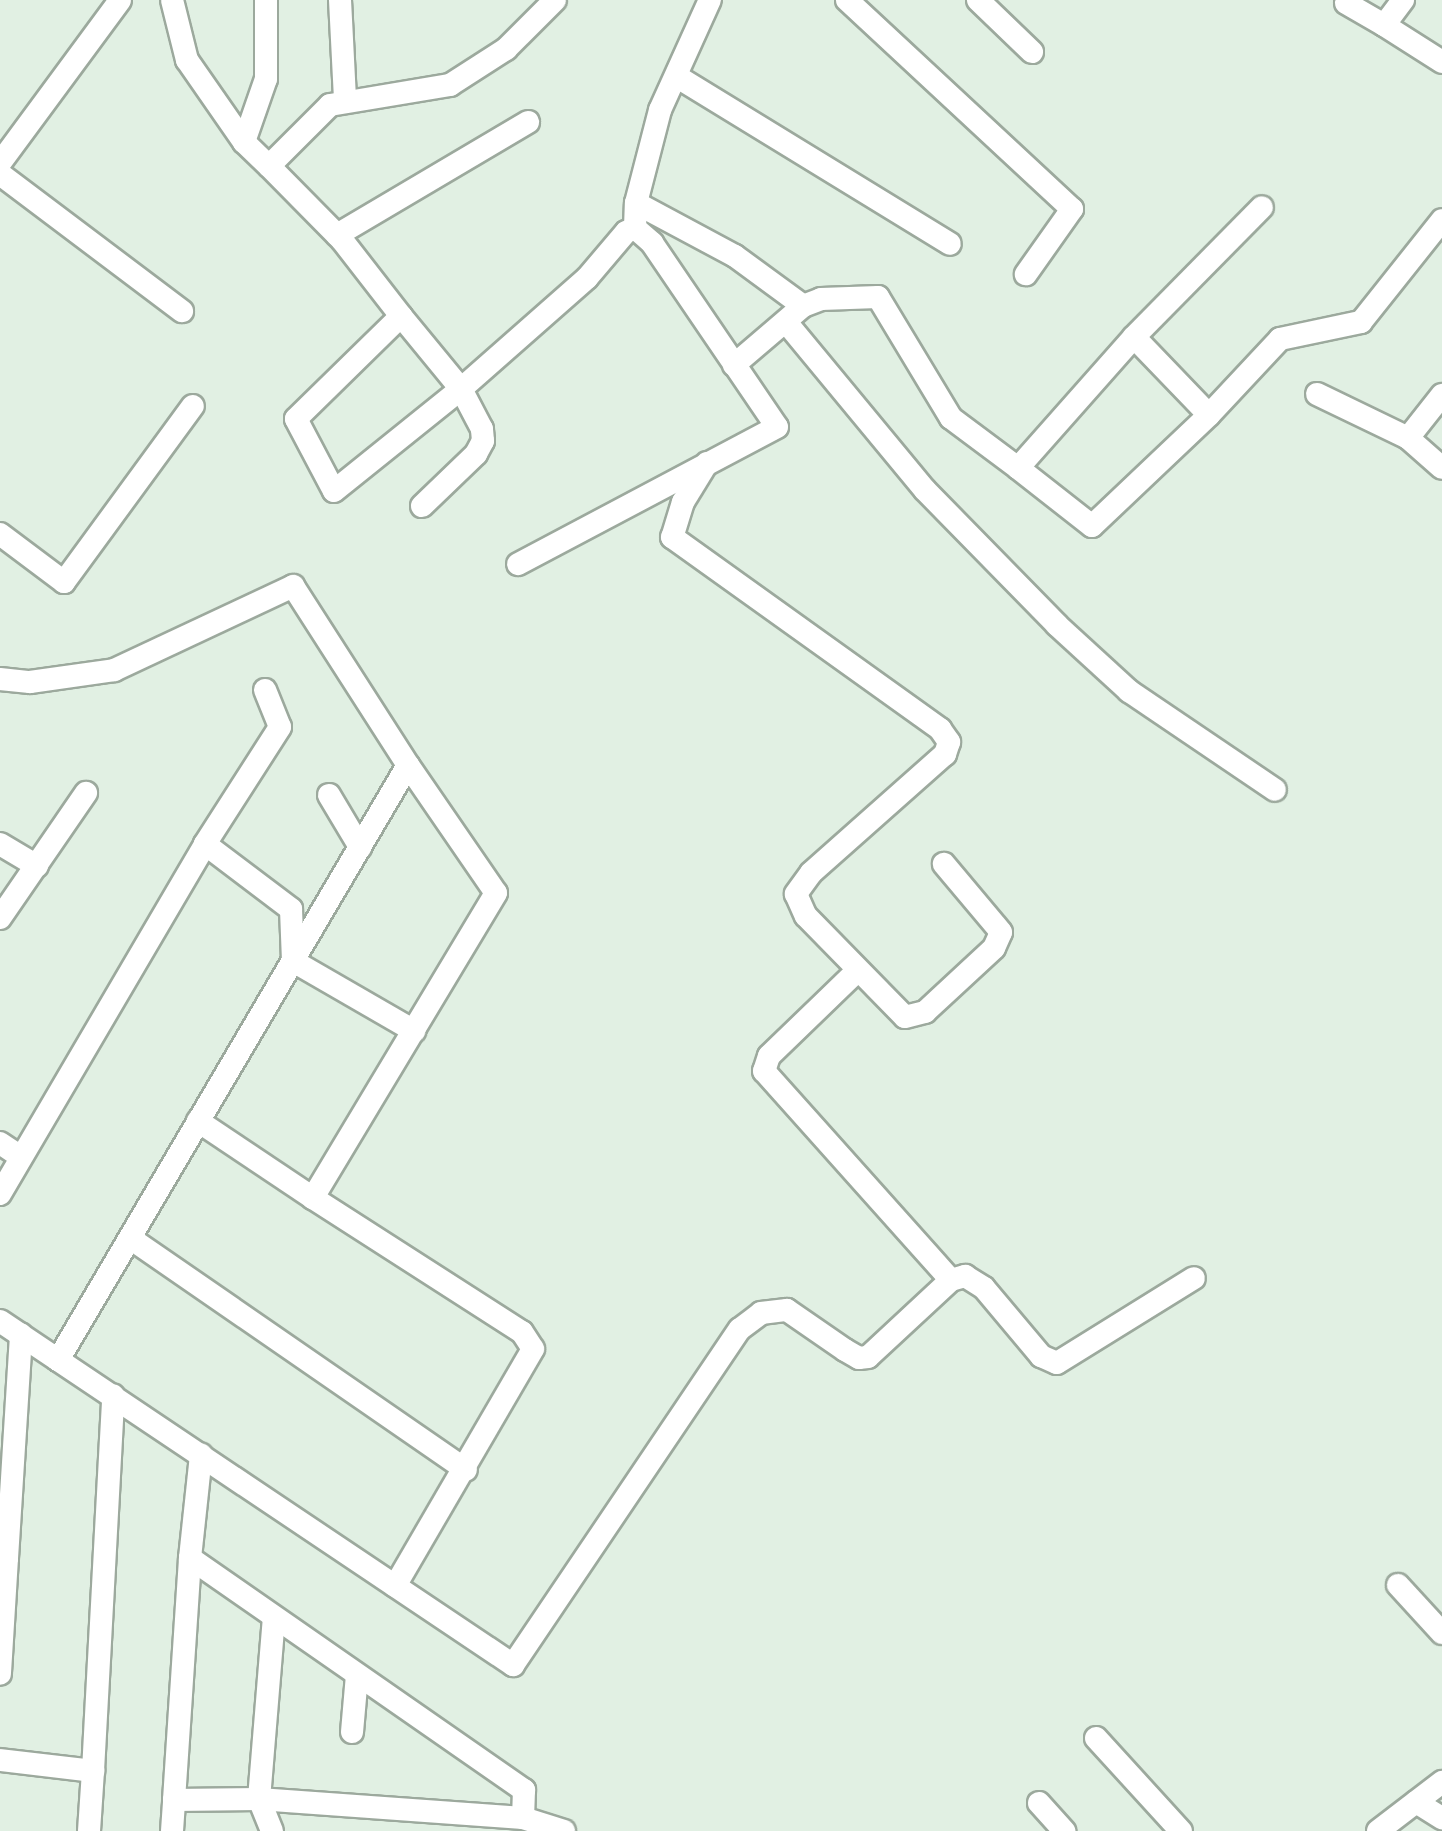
<!DOCTYPE html>
<style>
body{margin:0}
#map{position:relative;width:1442px;height:1831px;overflow:hidden;background:#e1f0e3;font-family:Manrope,sans-serif}
div>[style]{position:absolute}
[style*='--x']{left:calc(var(--x)*1px);top:calc(var(--y)*1px);width:calc(var(--w)*1px);rotate:calc(var(--a)*1deg)}
.roads{filter:drop-shadow(2px 0 #9ca99d) drop-shadow(-2px 0 #9ca99d) drop-shadow(0 2px #9ca99d) drop-shadow(0 -2px #9ca99d)}
.minor>*{height:22px;margin:-11px;padding:0 11px;transform-origin:11px;border-radius:11px;background:#fff}
span{translate:-50% -50%;white-space:nowrap;text-align:center;line-height:1.15;-webkit-text-stroke:9px #e1f0e3;paint-order:stroke}
</style>
<div id="map">
<div class="roads">
<div class="minor">
<div style="--x:172;--y:0;--w:62;--a:76"></div>
<div style="--x:187;--y:60;--w:100;--a:55.2"></div>
<div style="--x:244;--y:142;--w:35;--a:44"></div>
<div style="--x:340;--y:0;--w:100;--a:87.1"></div>
<div style="--x:847;--y:0;--w:307;--a:42.9"></div>
<div style="--x:1072;--y:209;--w:80;--a:125.3"></div>
<div style="--x:978;--y:0;--w:75;--a:43.9"></div>
<div style="--x:1403;--y:0;--w:31;--a:127"></div>
<div style="--x:1384;--y:25;--w:69;--a:32.5"></div>
<div style="--x:1346;--y:3;--w:44;--a:30.1"></div>
<div style="--x:676;--y:76;--w:321;--a:31.5"></div>
<div style="--x:244;--y:142;--w:67;--a:-70.8"></div>
<div style="--x:266;--y:79;--w:79;--a:-90"></div>
<div style="--x:0;--y:163;--w:202;--a:-53.6"></div>
<div style="--x:0;--y:174;--w:228;--a:37"></div>
<div style="--x:636;--y:203;--w:112;--a:28.2"></div>
<div style="--x:735;--y:256;--w:84;--a:36.3"></div>
<div style="--x:635;--y:228;--w:25;--a:-88"></div>
<div style="--x:636;--y:203;--w:96;--a:-75.5"></div>
<div style="--x:660;--y:110;--w:121;--a:-65.6"></div>
<div style="--x:337;--y:235;--w:222;--a:-30.6"></div>
<div style="--x:401;--y:316;--w:96;--a:-127.8"></div>
<div style="--x:342;--y:240;--w:104;--a:-134.6"></div>
<div style="--x:269;--y:166;--w:86;--a:-45"></div>
<div style="--x:330;--y:105;--w:122;--a:-9.5"></div>
<div style="--x:450;--y:85;--w:67;--a:-32.7"></div>
<div style="--x:506;--y:49;--w:69;--a:-45"></div>
<div style="--x:786;--y:322;--w:218;--a:50.4"></div>
<div style="--x:925;--y:490;--w:189;--a:45.6"></div>
<div style="--x:1057;--y:625;--w:98;--a:42.5"></div>
<div style="--x:1129;--y:691;--w:176;--a:34.1"></div>
<div style="--x:1134;--y:337;--w:182;--a:-45.4"></div>
<div style="--x:734;--y:365;--w:91;--a:-40.5"></div>
<div style="--x:803;--y:306;--w:19;--a:-21"></div>
<div style="--x:821;--y:299;--w:57;--a:-2"></div>
<div style="--x:878;--y:297;--w:141;--a:58.9"></div>
<div style="--x:951;--y:418;--w:84;--a:36.7"></div>
<div style="--x:1018;--y:468;--w:175;--a:-48.5"></div>
<div style="--x:1134;--y:337;--w:108;--a:46.1"></div>
<div style="--x:1209;--y:415;--w:104;--a:-46.9"></div>
<div style="--x:1280;--y:339;--w:83;--a:-11.9"></div>
<div style="--x:1361;--y:322;--w:130;--a:-51.5"></div>
<div style="--x:1317;--y:394;--w:101;--a:25.8"></div>
<div style="--x:1408;--y:438;--w:55;--a:-51.7"></div>
<div style="--x:1408;--y:438;--w:45;--a:41.4"></div>
<div style="--x:707;--y:463;--w:46;--a:121.6"></div>
<div style="--x:683;--y:502;--w:37;--a:107"></div>
<div style="--x:672;--y:537;--w:330;--a:35.6"></div>
<div style="--x:940;--y:729;--w:16;--a:55"></div>
<div style="--x:949;--y:742;--w:13;--a:108"></div>
<div style="--x:945;--y:754;--w:179;--a:138.4"></div>
<div style="--x:811;--y:873;--w:26;--a:126"></div>
<div style="--x:796;--y:894;--w:24;--a:66"></div>
<div style="--x:806;--y:916;--w:141;--a:45.6"></div>
<div style="--x:905;--y:1017;--w:21;--a:-14"></div>
<div style="--x:925;--y:1012;--w:94;--a:-42.8"></div>
<div style="--x:994;--y:948;--w:17;--a:-66"></div>
<div style="--x:1001;--y:932;--w:89;--a:-130"></div>
<div style="--x:1018;--y:468;--w:94;--a:38.1"></div>
<div style="--x:1092;--y:526;--w:161;--a:-43.5"></div>
<div style="--x:422;--y:506;--w:75;--a:-43.9"></div>
<div style="--x:476;--y:454;--w:15;--a:-62"></div>
<div style="--x:483;--y:441;--w:12;--a:-95"></div>
<div style="--x:482;--y:429;--w:45;--a:-117.7"></div>
<div style="--x:461;--y:389;--w:94;--a:-129.4"></div>
<div style="--x:401;--y:316;--w:147;--a:135.6"></div>
<div style="--x:296;--y:419;--w:81;--a:62.2"></div>
<div style="--x:334;--y:491;--w:163;--a:-38.8"></div>
<div style="--x:461;--y:389;--w:168;--a:-41.4"></div>
<div style="--x:587;--y:278;--w:60;--a:-49.7"></div>
<div style="--x:626;--y:232;--w:10;--a:-24"></div>
<div style="--x:635;--y:228;--w:23;--a:41"></div>
<div style="--x:652;--y:243;--w:222;--a:55.8"></div>
<div style="--x:777;--y:427;--w:293;--a:152.1"></div>
<div style="--x:0;--y:534;--w:80;--a:36.9"></div>
<div style="--x:64;--y:582;--w:218;--a:-53.8"></div>
<div style="--x:0;--y:679;--w:30;--a:6"></div>
<div style="--x:30;--y:682;--w:85;--a:-8.1"></div>
<div style="--x:114;--y:670;--w:198;--a:-25.1"></div>
<div style="--x:293;--y:586;--w:213;--a:57.3"></div>
<div style="--x:329;--y:795;--w:61;--a:59.2"></div>
<div style="--x:0;--y:844;--w:43;--a:30.7"></div>
<div style="--x:205;--y:844;--w:139;--a:-57.3"></div>
<div style="--x:280;--y:727;--w:40;--a:-112"></div>
<div style="--x:0;--y:918;--w:152;--a:-55.5"></div>
<div style="--x:857;--y:971;--w:122;--a:136"></div>
<div style="--x:769;--y:1056;--w:16;--a:108"></div>
<div style="--x:764;--y:1071;--w:280;--a:48.2"></div>
<div style="--x:198;--y:1121;--w:138;--a:33.8"></div>
<div style="--x:0;--y:1143;--w:25;--a:34"></div>
<div style="--x:0;--y:1194;--w:406;--a:-59.6"></div>
<div style="--x:205;--y:844;--w:108;--a:37.1"></div>
<div style="--x:291;--y:909;--w:52;--a:87.8"></div>
<div style="--x:293;--y:961;--w:140;--a:30"></div>
<div style="--x:130;--y:1238;--w:408;--a:34.6"></div>
<div style="--x:0;--y:1321;--w:618;--a:33.84"></div>
<div style="--x:513;--y:1665;--w:405;--a:-56"></div>
<div style="--x:740;--y:1329;--w:26;--a:-37"></div>
<div style="--x:761;--y:1313;--w:26;--a:-7"></div>
<div style="--x:787;--y:1310;--w:70;--a:34.6"></div>
<div style="--x:845;--y:1350;--w:16;--a:30"></div>
<div style="--x:859;--y:1358;--w:9;--a:-6"></div>
<div style="--x:868;--y:1357;--w:113;--a:-42.9"></div>
<div style="--x:951;--y:1280;--w:15;--a:-16"></div>
<div style="--x:965;--y:1276;--w:22;--a:32"></div>
<div style="--x:984;--y:1288;--w:89;--a:50"></div>
<div style="--x:1041;--y:1356;--w:17;--a:24"></div>
<div style="--x:1057;--y:1363;--w:161;--a:-31.8"></div>
<div style="--x:58;--y:1360;--w:690;--a:-59.53"></div>
<div style="--x:408;--y:765;--w:155;--a:55.5"></div>
<div style="--x:496;--y:893;--w:356;--a:121"></div>
<div style="--x:313;--y:1198;--w:248;--a:32.7"></div>
<div style="--x:522;--y:1332;--w:20;--a:57"></div>
<div style="--x:533;--y:1349;--w:274;--a:120.2"></div>
<div style="--x:0;--y:1558;--w:7;--a:0"></div>
<div style="--x:7;--y:1558;--w:116;--a:93.5"></div>
<div style="--x:7;--y:1558;--w:224;--a:-86.4"></div>
<div style="--x:190;--y:1558;--w:407;--a:34.8"></div>
<div style="--x:524;--y:1790;--w:28;--a:92"></div>
<div style="--x:523;--y:1818;--w:265;--a:-175.9"></div>
<div style="--x:259;--y:1799;--w:85;--a:179.3"></div>
<div style="--x:174;--y:1800;--w:243;--a:-86.2"></div>
<div style="--x:190;--y:1558;--w:104;--a:-83.9"></div>
<div style="--x:1398;--y:1585;--w:65;--a:47.5"></div>
<div style="--x:352;--y:1732;--w:57;--a:-85"></div>
<div style="--x:1096;--y:1738;--w:126;--a:47.6"></div>
<div style="--x:0;--y:1760;--w:94;--a:6.7"></div>
<div style="--x:93;--y:1771;--w:376;--a:-86.9"></div>
<div style="--x:1416;--y:1802;--w:31;--a:32"></div>
<div style="--x:1039;--y:1803;--w:38;--a:48"></div>
<div style="--x:523;--y:1818;--w:43;--a:17.6"></div>
<div style="--x:89;--y:1831;--w:60;--a:-86.2"></div>
<div style="--x:172;--y:1831;--w:31;--a:-86"></div>
<div style="--x:272;--y:1831;--w:35;--a:-112"></div>
<div style="--x:259;--y:1799;--w:182;--a:-85.3"></div>
<div style="--x:1378;--y:1831;--w:81;--a:-37.4"></div>
</div>
</div>
</div>
